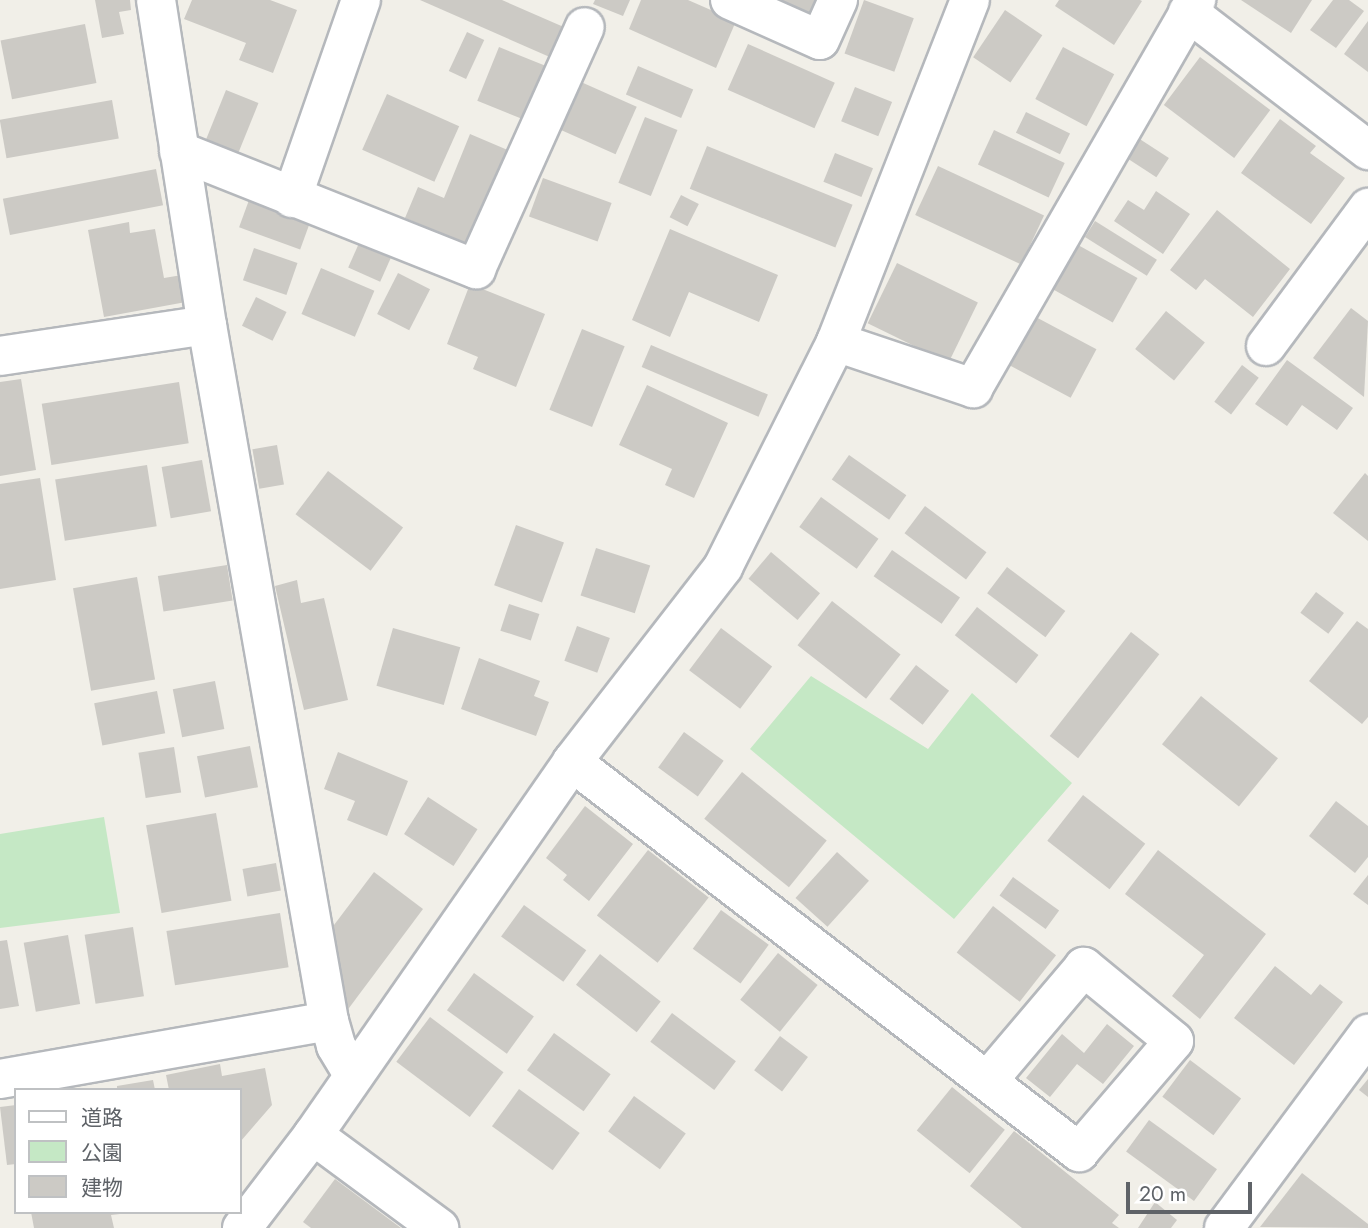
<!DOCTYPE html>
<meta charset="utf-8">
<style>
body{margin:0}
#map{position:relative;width:1368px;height:1228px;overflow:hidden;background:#f1efe8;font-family:Jost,"Noto Sans JP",sans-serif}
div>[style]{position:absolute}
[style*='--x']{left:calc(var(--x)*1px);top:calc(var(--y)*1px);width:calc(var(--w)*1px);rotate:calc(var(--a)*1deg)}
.green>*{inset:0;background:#c5e8c5}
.building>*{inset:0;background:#cccac5;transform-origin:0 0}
.roads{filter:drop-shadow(2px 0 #b5b8bc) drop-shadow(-2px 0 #b5b8bc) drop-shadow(0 2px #b5b8bc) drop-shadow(0 -2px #b5b8bc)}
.minor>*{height:38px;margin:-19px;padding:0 19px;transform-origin:19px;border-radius:19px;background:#fff}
span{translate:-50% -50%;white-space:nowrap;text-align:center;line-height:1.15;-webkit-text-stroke:5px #fff;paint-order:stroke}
.legend{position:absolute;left:14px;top:1088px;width:228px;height:126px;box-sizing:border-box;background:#fff;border:2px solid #bfc1c3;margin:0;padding:9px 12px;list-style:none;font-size:21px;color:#5f6368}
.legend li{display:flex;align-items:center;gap:14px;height:35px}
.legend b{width:35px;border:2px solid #bfc1c3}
.scale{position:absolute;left:1126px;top:1182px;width:126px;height:32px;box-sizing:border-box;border:4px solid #5f6368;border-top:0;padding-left:9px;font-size:21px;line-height:24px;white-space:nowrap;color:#5f6368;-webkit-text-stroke:5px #fff;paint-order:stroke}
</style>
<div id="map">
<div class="green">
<div style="clip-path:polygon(811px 676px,928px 749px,972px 693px,1072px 783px,954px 919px,750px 749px)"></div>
<div style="clip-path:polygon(104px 817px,120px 913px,0 928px,0 834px)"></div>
</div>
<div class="building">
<div style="clip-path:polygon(95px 0,130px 0,131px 10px,119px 12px,124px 34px,102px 38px)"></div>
<div style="clip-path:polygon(192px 0,270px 0,297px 10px,273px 73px,239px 60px,246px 43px,184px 19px)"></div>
<div style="clip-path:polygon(420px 0,502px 0,566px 28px,552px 58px)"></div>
<div style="clip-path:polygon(595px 0,630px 0,623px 16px,593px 4px)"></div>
<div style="clip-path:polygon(641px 0,688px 0,736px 21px,716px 68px,629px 29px)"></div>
<div style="clip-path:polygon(773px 0,815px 0,810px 15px)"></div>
<div style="left:864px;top:0;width:53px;height:57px;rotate:20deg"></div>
<div style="clip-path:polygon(1059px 0,1140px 0,1142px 1px,1114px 45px,1055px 6px)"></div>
<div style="clip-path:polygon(1241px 0,1312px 0,1291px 33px)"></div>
<div style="clip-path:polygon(1333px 0,1349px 0,1364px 11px,1336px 48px,1310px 30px)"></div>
<div style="left:1005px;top:10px;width:45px;height:57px;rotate:34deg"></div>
<div style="clip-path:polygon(1368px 21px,1368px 72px,1344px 54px)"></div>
<div style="left:85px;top:24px;width:60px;height:86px;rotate:79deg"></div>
<div style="left:467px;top:32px;width:19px;height:43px;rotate:25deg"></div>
<div style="left:748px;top:44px;width:95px;height:50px;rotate:24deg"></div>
<div style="left:499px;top:47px;width:54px;height:58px;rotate:22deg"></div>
<div style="left:1063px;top:47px;width:58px;height:59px;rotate:28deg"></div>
<div style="left:1200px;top:57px;width:88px;height:60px;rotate:37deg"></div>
<div style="left:638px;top:66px;width:60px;height:31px;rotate:23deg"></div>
<div style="left:581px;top:82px;width:61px;height:52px;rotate:24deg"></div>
<div style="left:855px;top:87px;width:40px;height:37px;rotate:22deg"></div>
<div style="left:226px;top:90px;width:35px;height:53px;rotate:22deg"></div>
<div style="left:387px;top:94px;width:79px;height:61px;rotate:24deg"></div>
<div style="left:112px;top:100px;width:39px;height:114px;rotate:80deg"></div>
<div style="left:1026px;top:112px;width:49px;height:23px;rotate:26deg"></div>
<div style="left:645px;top:117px;width:35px;height:71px;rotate:22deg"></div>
<div style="clip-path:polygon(1280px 119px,1316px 146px,1310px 153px,1345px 178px,1311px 224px,1241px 173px)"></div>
<div style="left:994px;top:130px;width:78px;height:38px;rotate:25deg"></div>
<div style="clip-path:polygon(470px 134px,510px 151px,471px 246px,405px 218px,418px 187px,444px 198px)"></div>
<div style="left:1132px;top:134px;width:44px;height:23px;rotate:33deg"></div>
<div style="left:707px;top:146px;width:157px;height:46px;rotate:22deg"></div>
<div style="left:835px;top:153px;width:41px;height:31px;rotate:22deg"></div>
<div style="left:938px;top:166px;width:117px;height:54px;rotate:25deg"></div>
<div style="left:156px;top:169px;width:37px;height:156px;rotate:79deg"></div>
<div style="left:543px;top:178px;width:73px;height:41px;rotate:20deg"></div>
<div style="clip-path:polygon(1156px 191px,1190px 214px,1163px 254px,1114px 221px,1128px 200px,1144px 210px)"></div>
<div style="left:681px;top:195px;width:20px;height:25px;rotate:27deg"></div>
<div style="left:249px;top:200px;width:65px;height:29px;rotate:20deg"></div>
<div style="clip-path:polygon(1217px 210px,1290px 269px,1253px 317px,1205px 279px,1196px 290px,1170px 270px)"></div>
<div style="left:1095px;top:221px;width:73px;height:19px;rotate:32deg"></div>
<div style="clip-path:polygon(129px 222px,130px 233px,155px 229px,164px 278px,182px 275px,186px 302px,104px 317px,88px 230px)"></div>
<div style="clip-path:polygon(670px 229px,778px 275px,759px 322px,689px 292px,670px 337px,632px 320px)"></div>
<div style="left:360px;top:241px;width:35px;height:29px;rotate:24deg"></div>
<div style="left:1078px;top:245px;width:68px;height:51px;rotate:29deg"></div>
<div style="left:254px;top:248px;width:46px;height:34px;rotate:19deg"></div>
<div style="left:897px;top:263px;width:90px;height:67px;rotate:26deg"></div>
<div style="left:321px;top:268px;width:58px;height:50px;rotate:23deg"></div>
<div style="left:398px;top:273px;width:36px;height:46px;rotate:27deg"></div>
<div style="clip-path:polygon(470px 284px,545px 314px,516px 387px,473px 369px,478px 357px,447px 344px)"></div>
<div style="left:256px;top:297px;width:34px;height:32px;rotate:26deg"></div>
<div style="clip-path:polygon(1351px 308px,1368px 321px,1364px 397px,1313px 358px)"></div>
<div style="left:1166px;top:311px;width:50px;height:49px;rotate:39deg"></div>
<div style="left:1032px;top:315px;width:73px;height:55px;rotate:28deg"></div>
<div style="left:582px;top:329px;width:46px;height:87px;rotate:22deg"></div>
<div style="left:651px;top:345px;width:127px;height:24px;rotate:23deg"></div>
<div style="clip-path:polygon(1287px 360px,1353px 408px,1337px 430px,1302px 405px,1287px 426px,1255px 404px)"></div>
<div style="left:1242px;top:365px;width:21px;height:46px;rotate:37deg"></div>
<div style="clip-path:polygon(21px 379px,36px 470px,0 476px,0 382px)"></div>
<div style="left:179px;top:382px;width:62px;height:139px;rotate:81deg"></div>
<div style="clip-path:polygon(647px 385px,728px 423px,694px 498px,665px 485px,672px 469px,619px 445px)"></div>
<div style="left:277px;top:445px;width:40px;height:25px;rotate:80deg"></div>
<div style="left:849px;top:455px;width:70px;height:30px;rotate:35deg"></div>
<div style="left:202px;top:460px;width:52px;height:41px;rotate:80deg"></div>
<div style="left:147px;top:465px;width:62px;height:93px;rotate:81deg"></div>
<div style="left:328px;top:471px;width:94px;height:54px;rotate:37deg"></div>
<div style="clip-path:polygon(1365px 473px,1368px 476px,1368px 541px,1333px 513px)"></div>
<div style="clip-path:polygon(40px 478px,56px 580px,0 589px,0 484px)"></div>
<div style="left:821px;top:497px;width:71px;height:37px;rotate:36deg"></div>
<div style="left:925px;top:506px;width:77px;height:34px;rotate:37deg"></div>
<div style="left:516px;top:525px;width:51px;height:64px;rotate:20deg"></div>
<div style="left:596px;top:548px;width:57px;height:50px;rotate:18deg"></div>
<div style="left:892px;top:550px;width:83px;height:32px;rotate:35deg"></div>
<div style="left:771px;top:552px;width:64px;height:35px;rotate:40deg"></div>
<div style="left:227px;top:565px;width:36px;height:70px;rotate:81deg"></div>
<div style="left:1007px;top:567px;width:73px;height:33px;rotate:37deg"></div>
<div style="left:137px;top:577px;width:104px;height:65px;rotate:80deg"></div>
<div style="clip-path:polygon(297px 580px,301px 603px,324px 598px,348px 700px,304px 710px,275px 586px)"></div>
<div style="left:1316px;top:592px;width:35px;height:26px;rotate:37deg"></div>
<div style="left:832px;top:601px;width:87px;height:56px;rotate:38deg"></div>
<div style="left:509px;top:604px;width:32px;height:28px;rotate:18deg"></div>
<div style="left:977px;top:607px;width:78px;height:36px;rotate:38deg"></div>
<div style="clip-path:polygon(1357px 621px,1368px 629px,1368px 717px,1362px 724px,1309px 681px)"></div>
<div style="left:577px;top:626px;width:35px;height:37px;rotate:20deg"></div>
<div style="left:393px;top:628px;width:70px;height:60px;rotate:16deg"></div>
<div style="left:721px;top:628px;width:64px;height:53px;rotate:37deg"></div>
<div style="left:1131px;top:632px;width:36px;height:132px;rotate:38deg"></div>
<div style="clip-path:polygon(479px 658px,540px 681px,534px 696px,549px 702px,536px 736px,461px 709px)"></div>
<div style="left:916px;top:665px;width:42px;height:43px;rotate:38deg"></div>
<div style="left:215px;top:681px;width:49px;height:43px;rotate:79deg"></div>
<div style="left:157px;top:691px;width:43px;height:64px;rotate:79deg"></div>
<div style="left:1201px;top:696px;width:99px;height:62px;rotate:39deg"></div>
<div style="left:684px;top:732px;width:49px;height:44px;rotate:36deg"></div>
<div style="left:250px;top:746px;width:42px;height:54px;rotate:79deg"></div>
<div style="left:174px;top:747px;width:46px;height:36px;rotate:81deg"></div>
<div style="clip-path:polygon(338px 752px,408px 781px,387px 836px,347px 820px,355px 801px,324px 789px)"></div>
<div style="left:742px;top:772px;width:109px;height:60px;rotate:39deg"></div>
<div style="left:1083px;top:795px;width:79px;height:58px;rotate:38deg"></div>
<div style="left:428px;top:797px;width:59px;height:44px;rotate:33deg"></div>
<div style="clip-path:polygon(1336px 801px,1368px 826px,1368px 857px,1355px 873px,1309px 836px)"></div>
<div style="clip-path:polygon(585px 806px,633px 844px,589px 901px,563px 880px,567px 875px,546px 858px)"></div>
<div style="left:216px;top:813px;width:89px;height:71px;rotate:80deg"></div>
<div style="left:648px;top:850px;width:77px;height:83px;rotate:38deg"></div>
<div style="clip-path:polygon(1158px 850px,1266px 934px,1200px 1019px,1172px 996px,1204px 955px,1125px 894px)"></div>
<div style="left:837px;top:852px;width:43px;height:62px;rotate:42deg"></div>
<div style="left:276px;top:863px;width:28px;height:34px;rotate:80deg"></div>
<div style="clip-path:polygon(374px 872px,423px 909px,346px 1012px,331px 929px)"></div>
<div style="clip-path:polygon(1368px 875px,1368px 905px,1353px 894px)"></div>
<div style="left:1013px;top:877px;width:57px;height:23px;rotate:36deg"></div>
<div style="left:524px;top:905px;width:77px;height:39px;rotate:36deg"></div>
<div style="left:993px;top:906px;width:80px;height:59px;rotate:38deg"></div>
<div style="left:721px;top:910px;width:59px;height:48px;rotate:36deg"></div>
<div style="left:280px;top:913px;width:55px;height:115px;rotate:81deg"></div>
<div style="left:133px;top:927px;width:70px;height:49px;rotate:81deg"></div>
<div style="left:68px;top:935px;width:70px;height:45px;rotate:80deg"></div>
<div style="clip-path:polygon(7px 940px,19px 1006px,0 1009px,0 941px)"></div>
<div style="left:778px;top:953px;width:51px;height:60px;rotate:39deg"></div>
<div style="left:600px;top:954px;width:77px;height:39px;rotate:38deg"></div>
<div style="clip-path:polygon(1275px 966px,1311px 995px,1320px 984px,1343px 1002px,1294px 1065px,1234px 1018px)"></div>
<div style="left:474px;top:973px;width:74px;height:46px;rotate:36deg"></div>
<div style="left:672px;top:1013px;width:80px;height:36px;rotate:37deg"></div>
<div style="left:430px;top:1017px;width:92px;height:56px;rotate:37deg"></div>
<div style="clip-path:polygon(1107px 1024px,1134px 1046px,1103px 1084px,1077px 1064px,1050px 1097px,1026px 1078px,1062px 1034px,1084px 1053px)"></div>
<div style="left:554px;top:1033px;width:70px;height:46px;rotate:36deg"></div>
<div style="left:780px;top:1036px;width:35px;height:43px;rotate:37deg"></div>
<div style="left:1190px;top:1060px;width:64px;height:46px;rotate:37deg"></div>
<div style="clip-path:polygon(220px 1064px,222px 1076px,265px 1068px,272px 1105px,240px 1142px,240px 1090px,169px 1090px,166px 1075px)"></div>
<div style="clip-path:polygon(1368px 1079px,1368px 1097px,1359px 1090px)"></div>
<div style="clip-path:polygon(153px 1080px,155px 1090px,117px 1090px,117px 1086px)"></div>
<div style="left:952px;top:1087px;width:68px;height:56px;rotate:39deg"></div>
<div style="left:519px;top:1089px;width:75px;height:46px;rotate:36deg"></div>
<div style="left:634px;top:1096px;width:64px;height:44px;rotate:36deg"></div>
<div style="clip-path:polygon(16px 1105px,16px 1164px,7px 1165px,0 1107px)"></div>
<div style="left:1149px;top:1120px;width:84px;height:39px;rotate:36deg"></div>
<div style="clip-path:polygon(1014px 1131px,1119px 1215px,1112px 1223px,1119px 1228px,1022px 1228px,970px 1186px)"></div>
<div style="clip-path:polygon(1302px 1173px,1368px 1224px,1368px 1228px,1260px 1227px)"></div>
<div style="clip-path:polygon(335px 1179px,401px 1228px,311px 1228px,303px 1222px)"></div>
<div style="clip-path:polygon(1155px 1202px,1177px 1220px,1171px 1228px,1138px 1228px)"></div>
<div style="clip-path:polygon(31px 1212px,120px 1212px,120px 1214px,111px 1215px,114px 1228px,34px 1228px)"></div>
</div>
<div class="roads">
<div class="minor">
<div style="--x:156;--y:0;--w:329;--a:81.1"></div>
<div style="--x:207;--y:325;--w:707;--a:80.06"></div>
<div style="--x:329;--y:1021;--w:26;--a:74"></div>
<div style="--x:336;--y:1046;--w:33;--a:59"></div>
<div style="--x:730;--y:0;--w:98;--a:24"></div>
<div style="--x:820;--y:40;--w:44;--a:-65.8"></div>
<div style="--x:1188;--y:12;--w:227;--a:37.5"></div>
<div style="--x:179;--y:151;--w:320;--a:21.7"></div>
<div style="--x:476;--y:269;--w:265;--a:-65.8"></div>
<div style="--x:292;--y:198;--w:210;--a:-70.8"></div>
<div style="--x:836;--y:342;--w:145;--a:18.6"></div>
<div style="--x:973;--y:388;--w:448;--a:-60.1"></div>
<div style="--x:1266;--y:346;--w:172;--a:-53.5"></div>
<div style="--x:0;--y:356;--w:209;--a:-8.5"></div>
<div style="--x:572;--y:762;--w:640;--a:37.57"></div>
<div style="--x:1079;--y:1152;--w:146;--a:-49.4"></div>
<div style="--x:1174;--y:1041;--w:117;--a:-140.6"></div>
<div style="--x:1084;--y:967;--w:147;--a:130.3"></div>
<div style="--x:0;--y:1079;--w:334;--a:-10"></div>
<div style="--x:313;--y:1135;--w:157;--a:36.4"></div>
<div style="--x:242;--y:1228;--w:117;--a:-52.6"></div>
<div style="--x:313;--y:1135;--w:454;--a:-55.2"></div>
<div style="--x:572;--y:762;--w:247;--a:-52.2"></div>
<div style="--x:723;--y:567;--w:252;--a:-63.3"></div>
<div style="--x:836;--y:342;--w:367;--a:-68.6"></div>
<div style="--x:1224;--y:1228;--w:242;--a:-53.4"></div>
</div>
</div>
<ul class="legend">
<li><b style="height:9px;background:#fff"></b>道路</li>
<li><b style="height:19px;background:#c5e8c5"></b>公園</li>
<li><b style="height:19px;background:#cccac5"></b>建物</li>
</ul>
<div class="scale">20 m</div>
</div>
